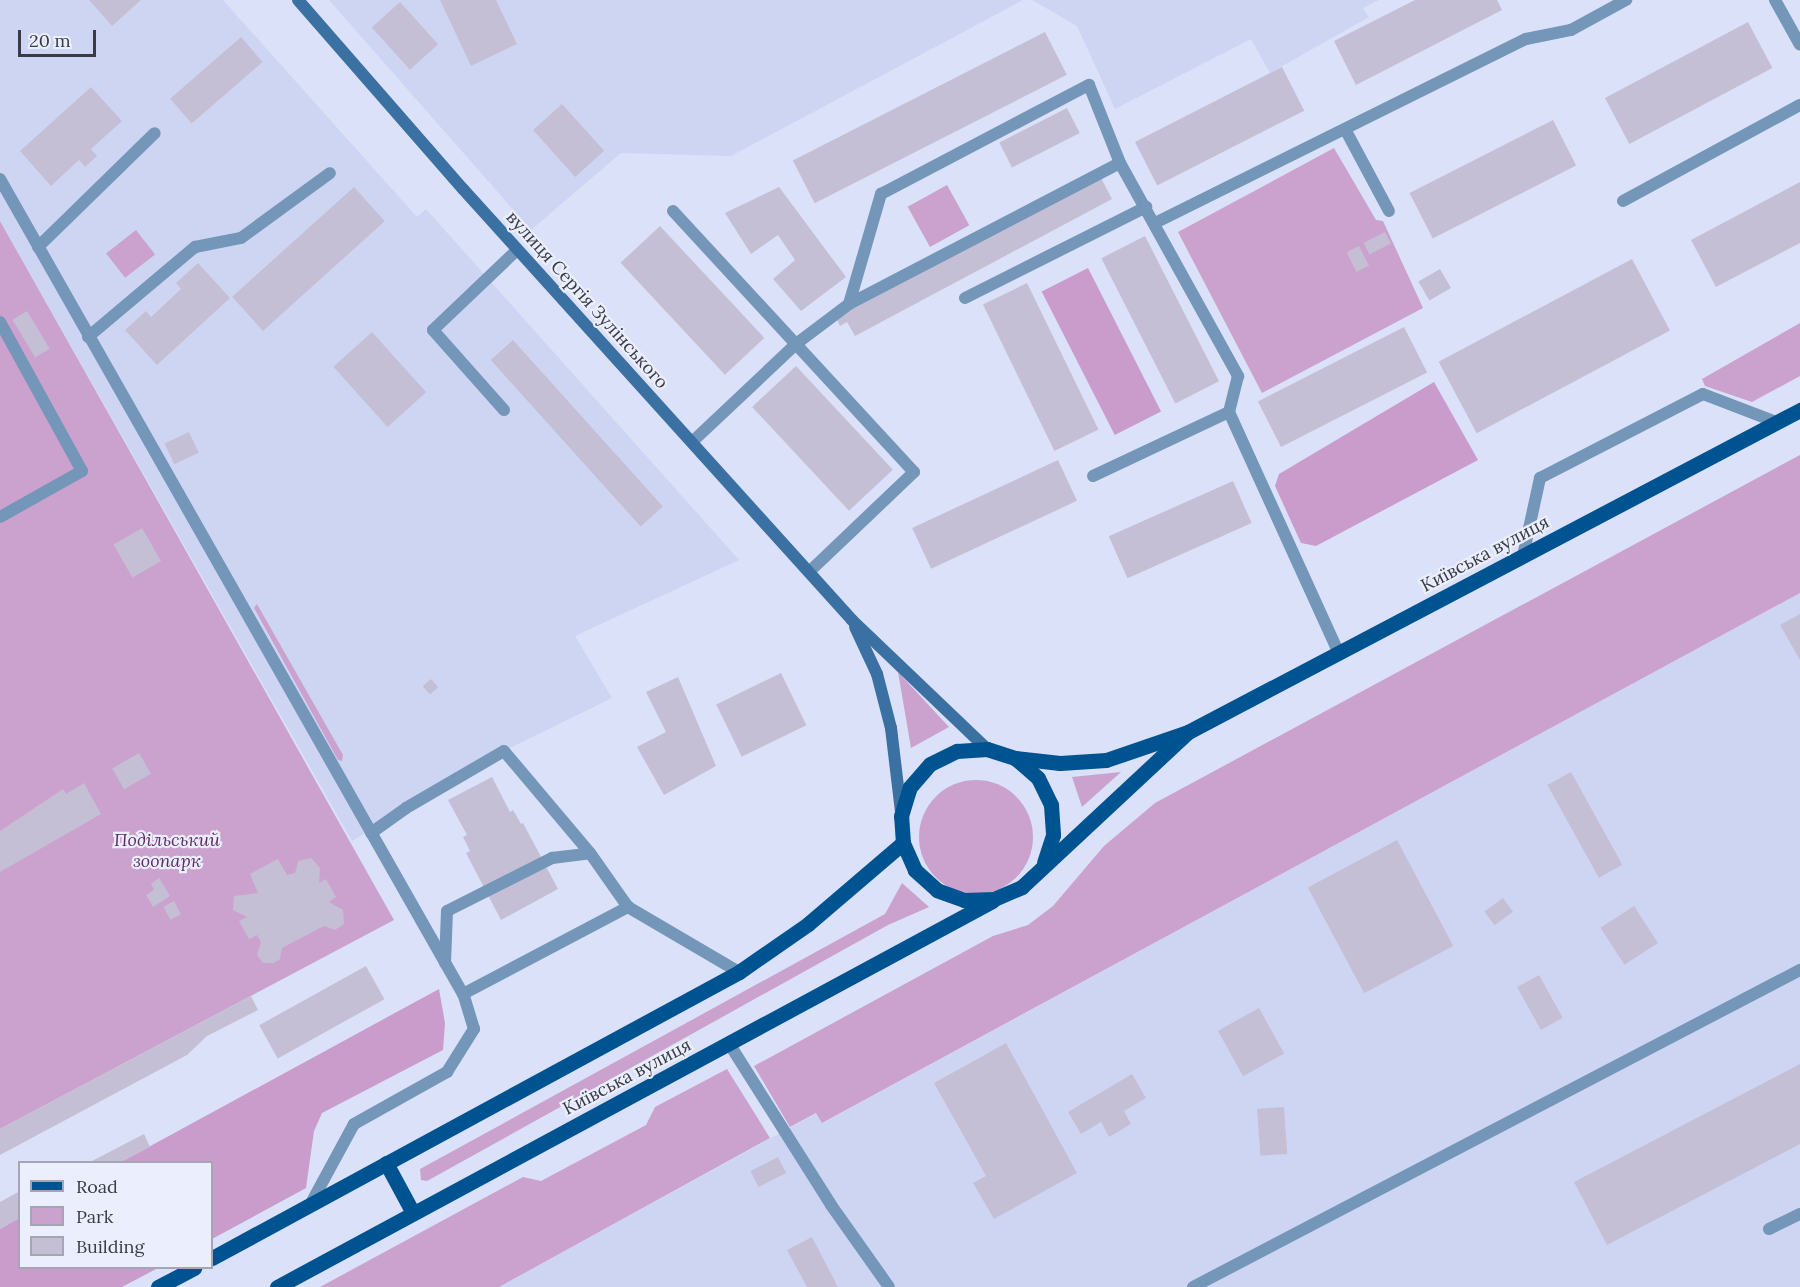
<!DOCTYPE html>
<meta charset="utf-8">
<style>
body{margin:0}
#map{position:relative;width:1800px;height:1287px;overflow:hidden;background:#dbe1f8;font-family:Lora,serif}
div>[style]{position:absolute}
[style*='--x']{left:calc(var(--x)*1px);top:calc(var(--y)*1px);width:calc(var(--w)*1px);rotate:calc(var(--a)*1deg)}
.built>*{inset:0;background:#ced5f2}
.green>*{inset:0;background:#caa2cd;transform-origin:0 0}
.round{border-radius:50%}
.forest>*{inset:0;background:#c99ccc;transform-origin:0 0}
.building>*{inset:0;background:#c5bfd5;transform-origin:0 0}
.lane>*{height:12px;margin:-6px;padding:0 6px;transform-origin:6px;border-radius:6px;background:#7396b9}
.street>*{height:12px;margin:-6px;padding:0 6px;transform-origin:6px;border-radius:6px;background:#7396b9}
.secondary>*{height:12px;margin:-6px;padding:0 6px;transform-origin:6px;border-radius:6px;background:#3b70a2}
.primary>*{height:15px;margin:-7.5px;padding:0 7.5px;transform-origin:7.5px;border-radius:7.5px;background:#005391}
span{translate:-50% -50%;white-space:nowrap;text-align:center;line-height:1.15;-webkit-text-stroke:4.5px #ebeefc;paint-order:stroke}
.street-label{font-size:18px;color:#393c45}
.park-label{font-size:18px;color:#622b67;font-style:italic}
.legend{position:absolute;left:18px;top:1161px;width:195px;height:108px;box-sizing:border-box;background:#ebeefc;border:2px solid #a4a7b3;margin:0;padding:8px 10px;list-style:none;font-size:18px;color:#393c45}
.legend li{display:flex;align-items:center;gap:12px;height:30px}
.legend b{width:30px;border:2px solid #a4a7b3}
.scale{position:absolute;left:18px;top:30px;width:78px;height:27px;box-sizing:border-box;border:3px solid #393c45;border-top:0;padding-left:8px;font-size:18px;line-height:21px;white-space:nowrap;color:#393c45;-webkit-text-stroke:4px #ebeefc;paint-order:stroke}
</style>
<div id="map">
<div class="built">
<div style="clip-path:polygon(0 0,223px 0,417px 217px,426px 209px,739px 560px,575px 636px,612px 698px,504px 751px,352px 841px,0 221px)"></div>
<div style="clip-path:polygon(329px 0,1023px 0,731px 156px,621px 153px,531px 230px)"></div>
<div style="clip-path:polygon(1032px 0,1379px 0,1363px 8px,1369px 17px,1270px 73px,1251px 39px,1115px 109px,1077px 26px)"></div>
<div style="clip-path:polygon(1800px 593px,1800px 1287px,499px 1287px,817px 1113px,823px 1123px)"></div>
</div>
<div class="green">
<div style="clip-path:polygon(1334px 148px,1376px 220px,1383px 221px,1423px 308px,1262px 393px,1178px 232px)"></div>
<div style="left:947px;top:185px;width:46px;height:45px;rotate:61deg"></div>
<div style="clip-path:polygon(0 221px,394px 920px,0 1129px)"></div>
<div style="left:136px;top:230px;width:31px;height:38px;rotate:52deg"></div>
<div style="clip-path:polygon(1800px 323px,1800px 376px,1752px 402px,1705px 386px,1702px 379px)"></div>
<div style="clip-path:polygon(1800px 455px,1800px 593px,822px 1123px,816px 1113px,790px 1127px,754px 1066px,993px 936px,1028px 925px,1053px 906px,1104px 846px,1155px 803px)"></div>
<div style="clip-path:polygon(257px 604px,343px 755px,342px 761px,338px 760px,254px 608px)"></div>
<div style="clip-path:polygon(898px 672px,949px 727px,911px 748px)"></div>
<div style="clip-path:polygon(1121px 772px,1082px 807px,1072px 777px)"></div>
<div class="round" style="left:919px;top:780px;width:114px;height:114px"></div>
<div style="clip-path:polygon(902px 883px,929px 907px,888px 925px,427px 1181px,421px 1180px,420px 1169px,885px 914px)"></div>
<div style="clip-path:polygon(727px 1069px,770px 1138px,499px 1287px,320px 1287px,523px 1177px,541px 1181px,646px 1125px,655px 1107px)"></div>
</div>
<div class="forest">
<div style="left:1088px;top:268px;width:161px;height:52px;rotate:63deg"></div>
<div style="clip-path:polygon(1434px 382px,1478px 460px,1316px 546px,1301px 543px,1275px 486px,1279px 474px)"></div>
<div style="clip-path:polygon(439px 989px,445px 1023px,443px 1050px,322px 1113px,314px 1131px,306px 1188px,212px 1239px,212px 1162px,121px 1162px)"></div>
<div style="clip-path:polygon(19px 1218px,20px 1268px,158px 1268px,122px 1287px,0 1287px,0 1229px)"></div>
</div>
<div class="building">
<div style="clip-path:polygon(89px 0,141px 0,112px 26px)"></div>
<div style="clip-path:polygon(440px 0,496px 0,517px 44px,471px 66px)"></div>
<div style="clip-path:polygon(1415px 0,1497px 0,1502px 10px,1356px 85px,1334px 41px)"></div>
<div style="left:400px;top:2px;width:57px;height:38px;rotate:48deg"></div>
<div style="left:1748px;top:22px;width:52px;height:162px;rotate:62deg"></div>
<div style="left:1045px;top:32px;width:48px;height:283px;rotate:63deg"></div>
<div style="left:241px;top:37px;width:33px;height:94px;rotate:49deg"></div>
<div style="left:1282px;top:67px;width:49px;height:165px;rotate:63deg"></div>
<div style="clip-path:polygon(91px 87px,122px 121px,91px 149px,97px 156px,85px 167px,79px 160px,51px 186px,20px 151px)"></div>
<div style="left:562px;top:104px;width:63px;height:39px;rotate:48deg"></div>
<div style="left:1067px;top:108px;width:28px;height:76px;rotate:63deg"></div>
<div style="left:1553px;top:120px;width:51px;height:161px;rotate:63deg"></div>
<div style="clip-path:polygon(1101px 178px,1112px 199px,855px 336px,847px 322px,840px 326px,836px 317px)"></div>
<div style="clip-path:polygon(1800px 182px,1800px 243px,1716px 287px,1691px 240px)"></div>
<div style="left:354px;top:187px;width:46px;height:164px;rotate:48deg"></div>
<div style="clip-path:polygon(779px 187px,846px 277px,801px 311px,773px 279px,795px 260px,778px 235px,751px 254px,725px 213px)"></div>
<div style="left:660px;top:226px;width:153px;height:54px;rotate:47deg"></div>
<div style="left:1385px;top:232px;width:13px;height:24px;rotate:63deg"></div>
<div style="left:1145px;top:236px;width:163px;height:49px;rotate:63deg"></div>
<div style="left:1359px;top:246px;width:22px;height:14px;rotate:63deg"></div>
<div style="left:1632px;top:259px;width:81px;height:219px;rotate:62deg"></div>
<div style="clip-path:polygon(198px 263px,230px 298px,157px 365px,125px 330px,146px 311px,151px 317px,181px 289px,176px 283px)"></div>
<div style="left:1440px;top:269px;width:22px;height:25px;rotate:60deg"></div>
<div style="left:1027px;top:283px;width:163px;height:49px;rotate:64deg"></div>
<div style="left:27px;top:311px;width:44px;height:17px;rotate:59deg"></div>
<div style="left:1404px;top:327px;width:51px;height:164px;rotate:63deg"></div>
<div style="left:372px;top:332px;width:81px;height:52px;rotate:48deg"></div>
<div style="left:513px;top:340px;width:224px;height:30px;rotate:48deg"></div>
<div style="left:796px;top:366px;width:142px;height:60px;rotate:47deg"></div>
<div style="left:189px;top:432px;width:23px;height:27px;rotate:65deg"></div>
<div style="left:1058px;top:460px;width:45px;height:161px;rotate:65deg"></div>
<div style="left:1233px;top:481px;width:46px;height:136px;rotate:66deg"></div>
<div style="left:142px;top:528px;width:38px;height:33px;rotate:60deg"></div>
<div style="clip-path:polygon(1800px 614px,1800px 660px,1780px 625px)"></div>
<div style="left:781px;top:673px;width:58px;height:72px;rotate:64deg"></div>
<div style="clip-path:polygon(678px 677px,716px 766px,664px 795px,637px 747px,666px 732px,646px 692px)"></div>
<div style="left:431px;top:679px;width:11px;height:11px;rotate:49deg"></div>
<div style="left:139px;top:753px;width:24px;height:31px;rotate:60deg"></div>
<div style="left:1571px;top:772px;width:106px;height:27px;rotate:61deg"></div>
<div style="clip-path:polygon(492px 777px,510px 812px,513px 810px,521px 824px,523px 823px,558px 889px,501px 920px,466px 853px,470px 851px,463px 837px,467px 835px,448px 800px)"></div>
<div style="clip-path:polygon(84px 783px,101px 814px,0 872px,0 831px,63px 789px,66px 794px)"></div>
<div style="left:1397px;top:840px;width:120px;height:101px;rotate:62deg"></div>
<div style="clip-path:polygon(311px 858px,320px 868px,319px 883px,326px 879px,336px 897px,329px 902px,343px 910px,344px 924px,335px 930px,324px 926px,282px 948px,280px 959px,274px 963px,263px 963px,257px 955px,261px 942px,257px 935px,249px 939px,239px 921px,247px 917px,233px 910px,234px 896px,258px 893px,250px 874px,278px 859px,287px 875px,295px 873px,298px 861px)"></div>
<div style="clip-path:polygon(159px 878px,170px 896px,153px 907px,146px 895px,154px 890px,151px 884px)"></div>
<div style="left:1503px;top:898px;width:17px;height:23px;rotate:54deg"></div>
<div style="left:174px;top:901px;width:15px;height:12px;rotate:62deg"></div>
<div style="left:1634px;top:906px;width:44px;height:40px;rotate:57deg"></div>
<div style="left:366px;top:966px;width:38px;height:122px;rotate:61deg"></div>
<div style="left:1539px;top:975px;width:49px;height:25px;rotate:61deg"></div>
<div style="clip-path:polygon(251px 996px,258px 1010px,207px 1036px,187px 1055px,0 1155px,0 1129px)"></div>
<div style="left:1259px;top:1008px;width:52px;height:47px;rotate:61deg"></div>
<div style="clip-path:polygon(1006px 1043px,1077px 1173px,994px 1219px,973px 1183px,986px 1176px,934px 1083px)"></div>
<div style="clip-path:polygon(1800px 1064px,1800px 1144px,1607px 1245px,1574px 1182px)"></div>
<div style="clip-path:polygon(1132px 1074px,1146px 1098px,1124px 1111px,1131px 1124px,1109px 1137px,1101px 1122px,1081px 1134px,1068px 1112px)"></div>
<div style="left:1284px;top:1107px;width:47px;height:27px;rotate:86deg"></div>
<div style="clip-path:polygon(144px 1134px,150px 1147px,121px 1162px,90px 1162px)"></div>
<div style="left:778px;top:1157px;width:18px;height:31px;rotate:63deg"></div>
<div style="clip-path:polygon(20px 1191px,20px 1218px,0 1229px,0 1202px)"></div>
<div style="clip-path:polygon(812px 1237px,838px 1287px,807px 1287px,787px 1250px)"></div>
</div>
<div class="lane">
<div style="--x:1775;--y:0;--w:51;--a:60.9"></div>
<div style="--x:1345;--y:129;--w:93;--a:61.8"></div>
<div style="--x:1623;--y:201;--w:201;--a:-28.5"></div>
<div style="--x:673;--y:211;--w:355;--a:47.3"></div>
<div style="--x:914;--y:472;--w:145;--a:136.4"></div>
<div style="--x:1155;--y:223;--w:414;--a:-26.4"></div>
<div style="--x:1526;--y:39;--w:46;--a:-11.3"></div>
<div style="--x:1571;--y:30;--w:63;--a:-28.6"></div>
<div style="--x:38;--y:247;--w:163;--a:-44.3"></div>
<div style="--x:965;--y:298;--w:203;--a:-26.7"></div>
<div style="--x:849;--y:304;--w:115;--a:-73.8"></div>
<div style="--x:881;--y:194;--w:235;--a:-27.7"></div>
<div style="--x:1089;--y:85;--w:84;--a:68.3"></div>
<div style="--x:1120;--y:163;--w:244;--a:61"></div>
<div style="--x:1238;--y:376;--w:37;--a:104"></div>
<div style="--x:0;--y:322;--w:170;--a:61.2"></div>
<div style="--x:82;--y:471;--w:94;--a:150.7"></div>
<div style="--x:88;--y:337;--w:140;--a:-40.1"></div>
<div style="--x:195;--y:247;--w:47;--a:-11.1"></div>
<div style="--x:241;--y:238;--w:110;--a:-36.1"></div>
<div style="--x:504;--y:410;--w:107;--a:-131.6"></div>
<div style="--x:433;--y:330;--w:116;--a:-43.6"></div>
<div style="--x:692;--y:442;--w:143;--a:-43.3"></div>
<div style="--x:796;--y:344;--w:66;--a:-37"></div>
<div style="--x:849;--y:304;--w:305;--a:-27.5"></div>
<div style="--x:1093;--y:476;--w:150;--a:-25.2"></div>
<div style="--x:1229;--y:412;--w:265;--a:65.5"></div>
<div style="--x:1523;--y:556;--w:80;--a:-77.7"></div>
<div style="--x:1540;--y:478;--w:183;--a:-27.3"></div>
<div style="--x:1703;--y:394;--w:78;--a:21"></div>
<div style="--x:371;--y:833;--w:43;--a:-35.5"></div>
<div style="--x:406;--y:808;--w:113;--a:-30.2"></div>
<div style="--x:504;--y:751;--w:133;--a:49.9"></div>
<div style="--x:445;--y:963;--w:52;--a:-87.8"></div>
<div style="--x:447;--y:911;--w:118;--a:-26.8"></div>
<div style="--x:552;--y:858;--w:38;--a:-7"></div>
<div style="--x:590;--y:853;--w:66;--a:54.9"></div>
<div style="--x:730;--y:1045;--w:189;--a:57.7"></div>
<div style="--x:831;--y:1205;--w:100;--a:54.7"></div>
<div style="--x:310;--y:1205;--w:92;--a:-61.5"></div>
<div style="--x:354;--y:1124;--w:107;--a:-29.2"></div>
<div style="--x:447;--y:1072;--w:51;--a:-57.9"></div>
<div style="--x:474;--y:1029;--w:37;--a:-107"></div>
<div style="--x:463;--y:994;--w:187;--a:-27.8"></div>
<div style="--x:628;--y:907;--w:129;--a:30.4"></div>
<div style="--x:1769;--y:1229;--w:34;--a:-26"></div>
<div style="--x:1193;--y:1287;--w:685;--a:-27.58"></div>
</div>
<div class="street">
<div style="--x:0;--y:179;--w:937;--a:60.4"></div>
</div>
<div class="secondary">
<div style="--x:298;--y:0;--w:251;--a:48.9"></div>
<div style="--x:463;--y:189;--w:581;--a:47.93"></div>
<div style="--x:852;--y:620;--w:187;--a:43.7"></div>
<div style="--x:855;--y:627;--w:52;--a:64.9"></div>
<div style="--x:877;--y:674;--w:56;--a:75.5"></div>
<div style="--x:891;--y:728;--w:85;--a:83.2"></div>
</div>
<div class="primary">
<div style="--x:1188;--y:732;--w:227;--a:137"></div>
<div style="--x:1022;--y:887;--w:30;--a:157"></div>
<div style="--x:994;--y:899;--w:30;--a:178"></div>
<div style="--x:964;--y:900;--w:29;--a:-160"></div>
<div style="--x:937;--y:890;--w:30;--a:-138"></div>
<div style="--x:915;--y:870;--w:30;--a:-114"></div>
<div style="--x:903;--y:843;--w:27;--a:-94"></div>
<div style="--x:901;--y:816;--w:30;--a:-73"></div>
<div style="--x:910;--y:787;--w:30;--a:-49"></div>
<div style="--x:930;--y:764;--w:30;--a:-26"></div>
<div style="--x:957;--y:751;--w:30;--a:-4"></div>
<div style="--x:987;--y:749;--w:29;--a:18"></div>
<div style="--x:1015;--y:758;--w:45;--a:6.3"></div>
<div style="--x:1060;--y:763;--w:46;--a:-3.7"></div>
<div style="--x:1106;--y:760;--w:87;--a:-18.9"></div>
<div style="--x:1188;--y:732;--w:692;--a:-27.75"></div>
<div style="--x:1015;--y:758;--w:30;--a:41"></div>
<div style="--x:1038;--y:778;--w:30;--a:64"></div>
<div style="--x:1051;--y:805;--w:30;--a:86"></div>
<div style="--x:1053;--y:835;--w:29;--a:108"></div>
<div style="--x:386;--y:1163;--w:57;--a:61.6"></div>
<div style="--x:212;--y:1258;--w:600;--a:-28.49"></div>
<div style="--x:739;--y:972;--w:84;--a:-34.8"></div>
<div style="--x:808;--y:924;--w:125;--a:-40.5"></div>
<div style="--x:158;--y:1287;--w:41;--a:-27.8"></div>
<div style="--x:277;--y:1287;--w:813;--a:-28.36"></div>
</div>
<div class="street-label">
<span style="left:587px;top:300px;rotate:48deg">вулиця Сергія Зулінського</span>
<span style="left:1485px;top:554px;rotate:-28deg">Київська вулиця</span>
<span style="left:627px;top:1077px;rotate:-28deg">Київська вулиця</span>
</div>
<div class="park-label">
<span style="left:167px;top:851px">Подільський<br>зоопарк</span>
</div>
<ul class="legend">
<li><b style="height:8px;background:#005391"></b>Road</li>
<li><b style="height:16px;background:#caa2cd"></b>Park</li>
<li><b style="height:16px;background:#c5bfd5"></b>Building</li>
</ul>
<div class="scale">20 m</div>
</div>
